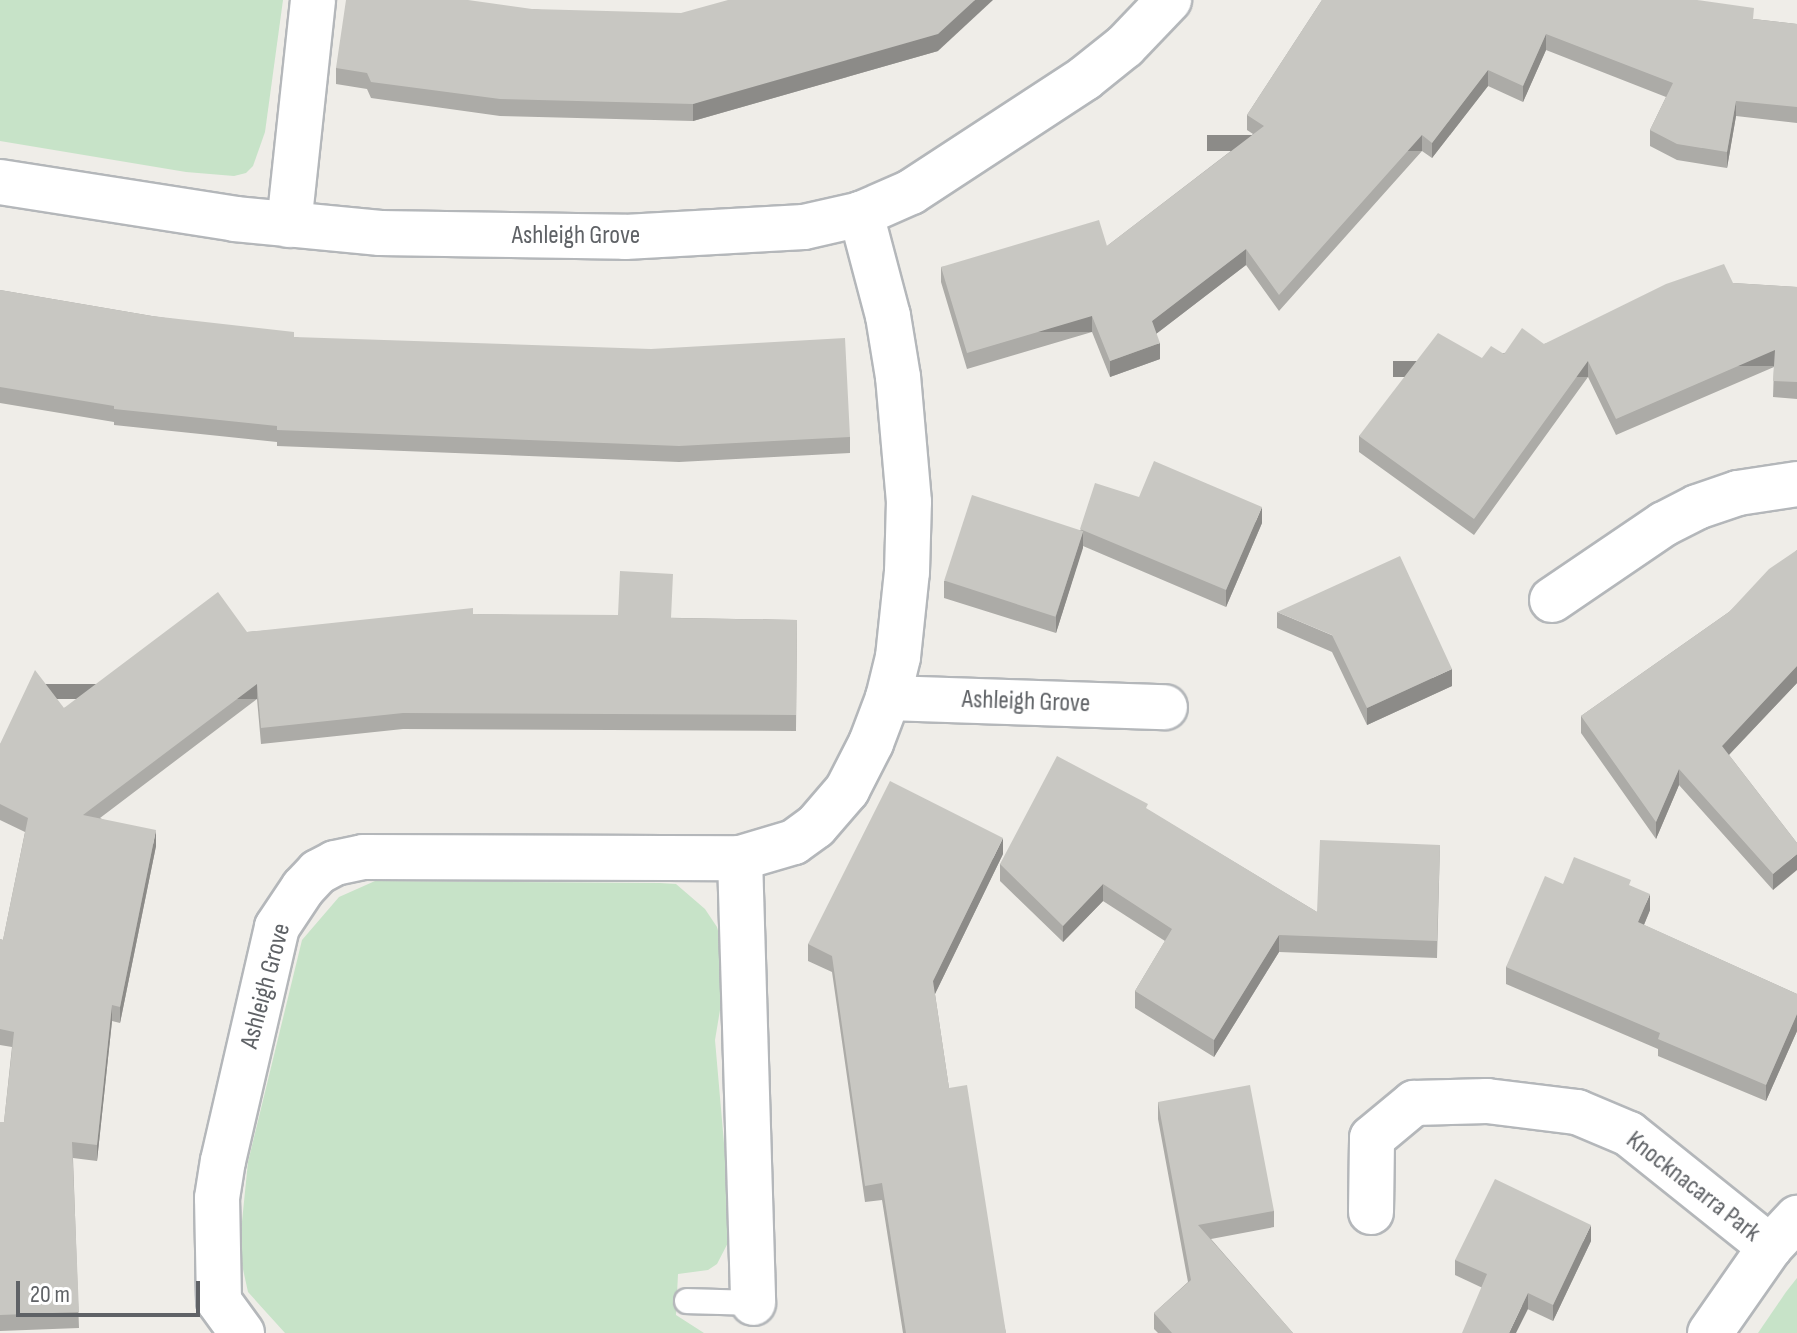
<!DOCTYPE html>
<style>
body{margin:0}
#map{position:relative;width:1797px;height:1333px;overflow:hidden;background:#efede8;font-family:"Sofia Sans Condensed",sans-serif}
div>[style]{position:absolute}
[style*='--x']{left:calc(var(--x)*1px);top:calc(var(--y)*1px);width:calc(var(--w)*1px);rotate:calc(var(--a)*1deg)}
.green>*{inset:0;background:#c7e3c8}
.roads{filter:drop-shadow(2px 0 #b4b7ba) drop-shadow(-2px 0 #b4b7ba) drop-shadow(0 2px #b4b7ba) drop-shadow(0 -2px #b4b7ba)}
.lane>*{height:24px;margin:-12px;padding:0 12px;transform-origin:12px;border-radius:12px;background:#fff}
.street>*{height:44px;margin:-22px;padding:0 22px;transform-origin:22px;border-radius:22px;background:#fff}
.wall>*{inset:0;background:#acaba7}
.shaded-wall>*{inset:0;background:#8c8b88;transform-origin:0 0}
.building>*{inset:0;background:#c8c7c2;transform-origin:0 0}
span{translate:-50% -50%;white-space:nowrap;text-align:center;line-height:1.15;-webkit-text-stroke:6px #fff;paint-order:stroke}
.street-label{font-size:26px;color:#5f6266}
.scale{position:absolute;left:16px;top:1281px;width:184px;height:36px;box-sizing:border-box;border:4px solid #5f6266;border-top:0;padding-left:10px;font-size:24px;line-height:28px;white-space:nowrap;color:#5f6266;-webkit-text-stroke:6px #fff;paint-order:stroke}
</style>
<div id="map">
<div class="green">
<div style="clip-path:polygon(0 0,283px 0,265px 132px,253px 166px,246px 173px,234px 176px,186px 172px,0 141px)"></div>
<div style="clip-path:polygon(375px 881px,660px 883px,676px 884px,705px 909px,717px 927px,724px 952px,725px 980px,715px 1040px,732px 1235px,717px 1264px,708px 1270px,678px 1274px,676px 1315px,704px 1333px,285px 1333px,248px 1292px,239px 1251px,248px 1162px,302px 940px,339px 897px)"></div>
<div style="clip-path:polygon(1797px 1278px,1797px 1333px,1758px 1333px,1786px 1292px)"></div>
</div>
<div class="roads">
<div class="lane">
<div style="--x:687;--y:1301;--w:66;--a:1.7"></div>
</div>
<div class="street">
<div style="--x:0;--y:182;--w:238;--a:8.9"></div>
<div style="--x:235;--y:219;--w:146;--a:5.5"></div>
<div style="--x:380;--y:233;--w:245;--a:0.9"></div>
<div style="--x:625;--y:237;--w:179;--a:-3.2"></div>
<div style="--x:804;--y:227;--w:58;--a:-12.8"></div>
<div style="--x:861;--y:214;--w:55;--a:-23.7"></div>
<div style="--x:911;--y:192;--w:208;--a:-33.2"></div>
<div style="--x:1085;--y:78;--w:51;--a:-38.7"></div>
<div style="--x:1125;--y:46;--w:64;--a:-46.3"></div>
<div style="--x:289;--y:225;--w:226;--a:-83.9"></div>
<div style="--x:1552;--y:600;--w:135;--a:-34.2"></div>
<div style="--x:1664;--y:524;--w:37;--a:-27"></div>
<div style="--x:1697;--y:507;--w:43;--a:-18.9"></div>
<div style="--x:1738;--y:493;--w:60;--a:-8.7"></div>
<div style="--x:888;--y:698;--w:277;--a:1.9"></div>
<div style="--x:740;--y:858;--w:445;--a:88.3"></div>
<div style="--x:1371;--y:1212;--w:74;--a:-89.2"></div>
<div style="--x:1372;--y:1138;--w:55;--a:-39.8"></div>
<div style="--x:1414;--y:1103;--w:73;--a:-1.6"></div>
<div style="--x:1487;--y:1101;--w:91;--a:7"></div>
<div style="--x:1577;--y:1112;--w:56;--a:22.9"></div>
<div style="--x:1629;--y:1134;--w:181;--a:38.7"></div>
<div style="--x:242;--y:1333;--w:39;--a:-126"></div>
<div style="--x:219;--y:1301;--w:103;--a:-91.1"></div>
<div style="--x:217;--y:1198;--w:37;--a:-81"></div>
<div style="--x:223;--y:1161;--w:240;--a:-77"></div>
<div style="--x:277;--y:927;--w:47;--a:-56.3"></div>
<div style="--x:303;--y:888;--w:22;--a:-47"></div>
<div style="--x:318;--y:872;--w:19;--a:-28"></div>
<div style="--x:335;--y:863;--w:29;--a:-12"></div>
<div style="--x:363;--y:857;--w:377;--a:0.2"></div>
<div style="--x:740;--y:858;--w:56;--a:-16.5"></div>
<div style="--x:794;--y:842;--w:27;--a:-36"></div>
<div style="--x:816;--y:826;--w:48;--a:-49.3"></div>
<div style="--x:847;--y:790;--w:53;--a:-62.9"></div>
<div style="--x:871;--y:743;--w:48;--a:-69.3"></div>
<div style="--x:888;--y:698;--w:42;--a:-76.3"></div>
<div style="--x:898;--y:657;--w:85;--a:-84"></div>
<div style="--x:907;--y:572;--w:70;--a:-88.4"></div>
<div style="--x:909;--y:502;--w:125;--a:-95"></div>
<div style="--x:898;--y:377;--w:62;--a:-99.3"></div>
<div style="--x:888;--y:316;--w:106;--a:-104.8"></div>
<div style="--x:1710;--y:1333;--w:105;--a:-55.1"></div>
<div style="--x:1770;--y:1247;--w:40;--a:-47"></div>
</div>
</div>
<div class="wall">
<div style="clip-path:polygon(1322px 0,1754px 19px,1797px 24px,1797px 123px,1736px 116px,1727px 168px,1677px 160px,1650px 146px,1650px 130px,1666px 97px,1546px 50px,1523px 102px,1488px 86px,1432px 158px,1422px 151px,1279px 311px,1246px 265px,1156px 334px,1160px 359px,1110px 377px,1092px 332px,967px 369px,941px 282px,941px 267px,1107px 246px,1253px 134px,1247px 130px,1247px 115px)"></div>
<div style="clip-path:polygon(532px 9px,938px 51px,693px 121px,500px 116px,371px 98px,367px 89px,336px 84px,336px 68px)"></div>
<div style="clip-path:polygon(1733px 283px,1797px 287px,1797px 399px,1773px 397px,1774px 367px,1616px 435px,1588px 377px,1474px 535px,1359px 452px,1359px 436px,1482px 358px,1544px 344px)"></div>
<div style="clip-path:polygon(0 290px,152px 316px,294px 337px,850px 437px,850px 453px,679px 462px,277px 446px,277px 442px,114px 425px,114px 422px,0 403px)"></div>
<div style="clip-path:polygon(1139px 497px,1262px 523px,1226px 607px,1083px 546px,1056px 633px,944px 598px,944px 581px,1080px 530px)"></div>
<div style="clip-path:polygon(1797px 550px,1797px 683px,1729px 755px,1797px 843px,1773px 890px,1679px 785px,1656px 839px,1581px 733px,1581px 716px,1729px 612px)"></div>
<div style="clip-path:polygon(1277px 612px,1452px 686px,1367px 725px,1332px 652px,1277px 628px)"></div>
<div style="clip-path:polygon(473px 614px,797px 620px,796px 731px,403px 729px,261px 744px,257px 699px,100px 818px,156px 846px,120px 1023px,112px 1021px,97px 1161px,73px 1158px,79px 1328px,0 1331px,0 1122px,4px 1122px,12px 1047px,0 1045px,0 939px,3px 940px,25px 832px,0 820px,0 744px,64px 708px,247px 632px)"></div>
<div style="clip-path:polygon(1148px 810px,1317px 912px,1440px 845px,1437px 958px,1279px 952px,1214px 1057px,1135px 1008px,1135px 991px,1165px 941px,1103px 901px,1063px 942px,1000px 881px,1000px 864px)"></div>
<div style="clip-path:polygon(1003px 854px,935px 994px,949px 1088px,1006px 1333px,903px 1333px,882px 1200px,865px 1202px,832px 972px,808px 961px,808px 944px)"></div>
<div style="clip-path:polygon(1563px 884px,1631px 886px,1650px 910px,1644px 925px,1797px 994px,1797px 1031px,1766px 1101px,1658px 1056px,1658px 1049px,1506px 984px,1506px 967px)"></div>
<div style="clip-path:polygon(1158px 1102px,1274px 1211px,1274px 1227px,1211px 1239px,1293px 1333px,1158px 1333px,1154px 1329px,1154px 1313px,1188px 1282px,1158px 1119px)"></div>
<div style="clip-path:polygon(1591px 1241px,1553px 1321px,1455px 1275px,1455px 1260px)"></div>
</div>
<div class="shaded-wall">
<div style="clip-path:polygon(975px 0,993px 0,938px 51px,693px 121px,693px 104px)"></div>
<div style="clip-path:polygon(1546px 34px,1546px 50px,1523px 102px,1523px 86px)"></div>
<div style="clip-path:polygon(1488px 70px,1488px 86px,1432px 158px,1432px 143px)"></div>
<div style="clip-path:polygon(1736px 101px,1736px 116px,1727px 168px,1727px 152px)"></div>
<div style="left:1422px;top:135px;width:16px;height:215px;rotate:90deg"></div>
<div style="clip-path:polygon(1246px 249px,1246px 265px,1152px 337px,1152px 321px)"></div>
<div style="left:1092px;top:316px;width:16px;height:130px;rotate:90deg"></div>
<div style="clip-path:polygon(1160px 343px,1160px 359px,1110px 377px,1110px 361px)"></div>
<div style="left:1775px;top:350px;width:16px;height:173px;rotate:90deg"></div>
<div style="left:1588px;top:361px;width:16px;height:195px;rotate:90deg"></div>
<div style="clip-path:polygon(1262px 507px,1262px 523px,1226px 607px,1226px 590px)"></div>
<div style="clip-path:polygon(1083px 531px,1083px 548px,1056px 633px,1056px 616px)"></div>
<div style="clip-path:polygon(1797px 666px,1797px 683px,1722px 762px,1722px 746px)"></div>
<div style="clip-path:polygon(1452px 669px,1452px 686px,1367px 725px,1367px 708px)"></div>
<div style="left:257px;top:684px;width:15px;height:218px;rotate:90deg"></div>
<div style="clip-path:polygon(1679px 769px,1679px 785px,1656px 839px,1656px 822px)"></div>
<div style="clip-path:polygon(156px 830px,156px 846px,120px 1023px,120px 1007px)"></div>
<div style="clip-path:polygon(1003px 838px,1003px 854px,933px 998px,933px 981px)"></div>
<div style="clip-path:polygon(1797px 854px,1797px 870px,1773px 890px,1773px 874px)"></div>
<div style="clip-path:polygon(1103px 884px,1103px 901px,1063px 942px,1063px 926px)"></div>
<div style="clip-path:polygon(1650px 894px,1650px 910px,1638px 939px,1638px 922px)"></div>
<div style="clip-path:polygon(1279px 935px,1279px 952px,1214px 1057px,1214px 1040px)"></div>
<div style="clip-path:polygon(112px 1005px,112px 1021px,97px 1161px,97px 1145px)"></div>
<div style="clip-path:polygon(1797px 1014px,1797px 1031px,1766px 1101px,1766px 1085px)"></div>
<div style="clip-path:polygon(1591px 1225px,1591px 1241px,1553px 1321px,1553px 1305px)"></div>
<div style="clip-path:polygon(1528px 1293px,1528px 1309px,1516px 1333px,1509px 1333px)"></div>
</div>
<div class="building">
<div style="clip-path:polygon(346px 0,468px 0,532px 9px,681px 13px,728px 0,975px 0,938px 34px,693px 104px,500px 99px,371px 82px,367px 73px,336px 68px)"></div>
<div style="clip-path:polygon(1322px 0,1697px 0,1754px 8px,1753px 19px,1797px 24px,1797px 107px,1736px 101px,1727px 152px,1677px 144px,1650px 130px,1673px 83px,1546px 34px,1523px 86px,1488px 70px,1432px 143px,1422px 135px,1279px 295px,1246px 249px,1152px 321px,1160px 343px,1110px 361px,1092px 316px,967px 353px,941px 267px,1099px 220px,1107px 246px,1264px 126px,1247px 115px)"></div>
<div style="clip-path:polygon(1724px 264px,1733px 283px,1797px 287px,1797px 382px,1773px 381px,1775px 350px,1616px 419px,1588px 361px,1474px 519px,1359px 436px,1438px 333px,1482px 358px,1491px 346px,1504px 354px,1522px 328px,1544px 344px,1666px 284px)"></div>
<div style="clip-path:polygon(0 290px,152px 316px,294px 332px,294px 337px,651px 349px,845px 338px,850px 437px,679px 446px,277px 430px,277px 426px,114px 409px,114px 406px,0 387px)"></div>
<div style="clip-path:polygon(1154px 461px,1262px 507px,1226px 590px,1080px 529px,1095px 483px,1139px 497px)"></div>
<div style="left:972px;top:495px;width:117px;height:90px;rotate:18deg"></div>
<div style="clip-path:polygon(1797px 550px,1797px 666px,1722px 746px,1797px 843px,1797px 854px,1773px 874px,1679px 769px,1656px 822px,1581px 716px,1729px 612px,1769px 569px)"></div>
<div style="clip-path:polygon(1400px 556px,1452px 669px,1367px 708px,1332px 635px,1277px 612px)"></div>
<div style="clip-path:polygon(620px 571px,673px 574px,671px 618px,797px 620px,796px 715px,403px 713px,261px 728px,257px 684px,83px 815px,156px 830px,120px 1007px,112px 1005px,97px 1145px,72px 1142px,79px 1312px,0 1315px,0 1122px,4px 1122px,14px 1032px,0 1029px,0 939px,3px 940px,28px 818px,0 804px,0 744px,35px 670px,64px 708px,218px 592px,247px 632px,473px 608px,473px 614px,618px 615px)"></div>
<div style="clip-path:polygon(1057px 756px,1148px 804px,1146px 808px,1317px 912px,1320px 840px,1440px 845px,1437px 941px,1279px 935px,1214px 1040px,1135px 991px,1172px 929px,1103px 884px,1063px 926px,1000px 864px)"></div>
<div style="clip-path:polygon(890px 781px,1003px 838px,933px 981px,949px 1088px,967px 1085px,1006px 1333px,906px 1333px,882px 1183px,865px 1186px,832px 956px,808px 944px)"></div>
<div style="clip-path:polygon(1574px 857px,1631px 880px,1629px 885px,1650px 894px,1638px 922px,1797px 994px,1797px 1014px,1766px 1085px,1658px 1039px,1660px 1033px,1506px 967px,1545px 876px,1563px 884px)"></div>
<div style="clip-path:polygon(1250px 1085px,1274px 1211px,1198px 1225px,1293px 1333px,1172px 1333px,1154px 1313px,1191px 1280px,1158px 1102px)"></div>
<div style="clip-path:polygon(1495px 1179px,1591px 1225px,1553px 1305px,1528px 1293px,1509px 1333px,1462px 1333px,1487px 1274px,1455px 1260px)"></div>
</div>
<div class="street-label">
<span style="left:576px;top:236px">Ashleigh Grove</span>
<span style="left:1026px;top:702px;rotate:2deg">Ashleigh Grove</span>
<span style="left:266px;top:986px;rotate:-75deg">Ashleigh Grove</span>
<span style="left:1693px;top:1187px;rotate:38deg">Knocknacarra Park</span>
</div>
<div class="scale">20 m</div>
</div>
